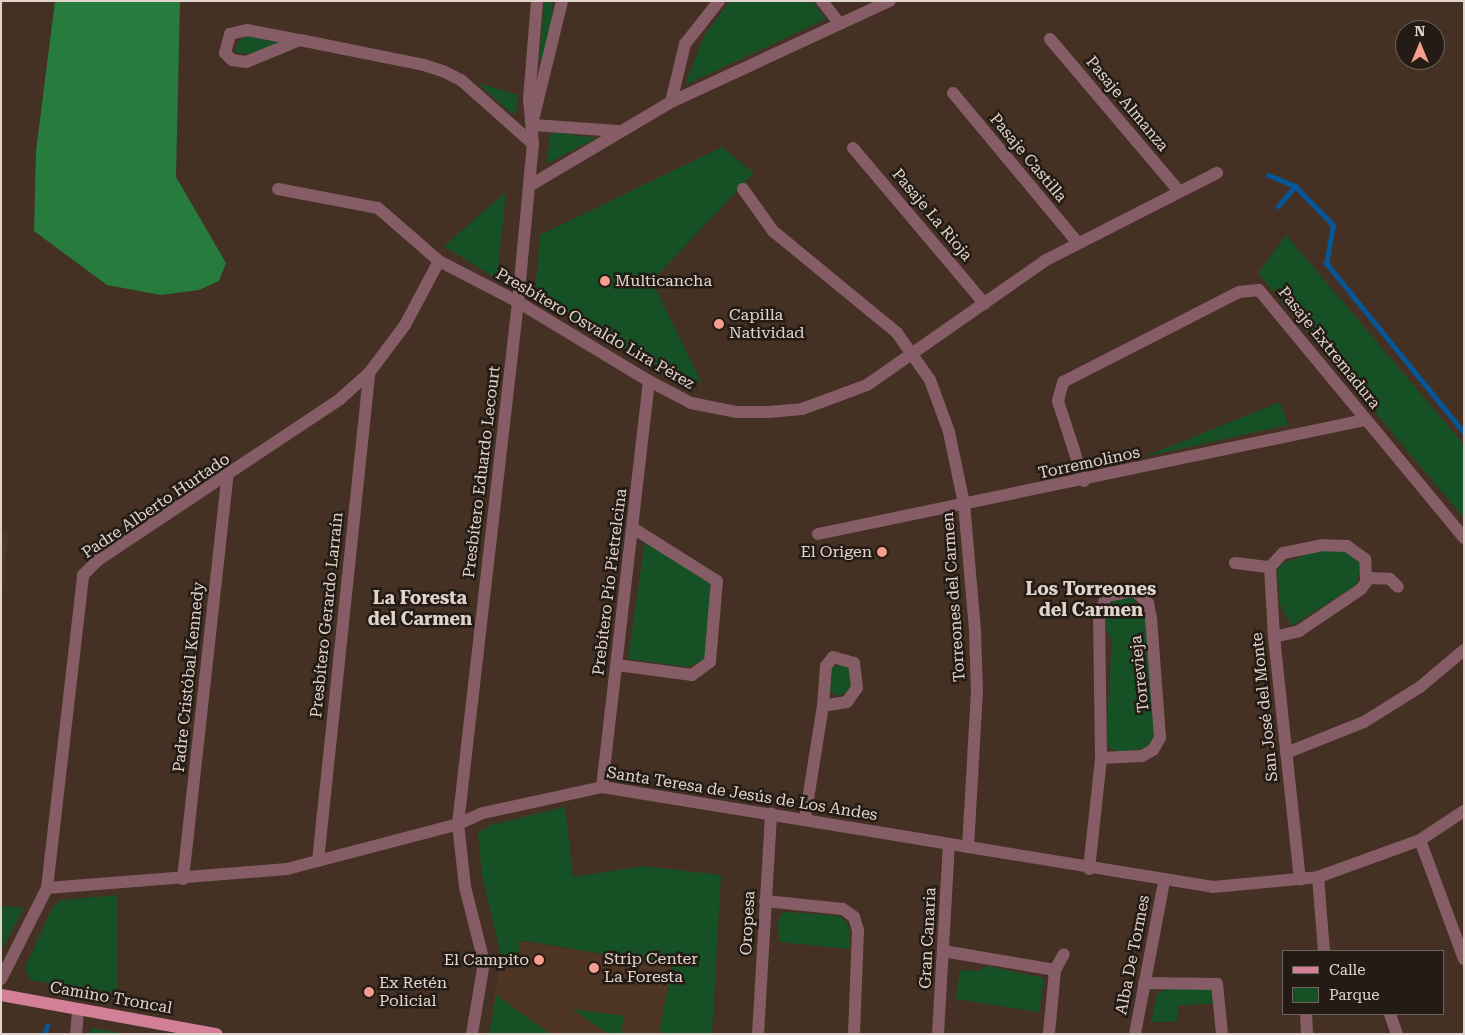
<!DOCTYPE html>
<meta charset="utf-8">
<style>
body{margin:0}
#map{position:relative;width:1465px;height:1035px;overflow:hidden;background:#443123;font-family:"Roboto Serif",serif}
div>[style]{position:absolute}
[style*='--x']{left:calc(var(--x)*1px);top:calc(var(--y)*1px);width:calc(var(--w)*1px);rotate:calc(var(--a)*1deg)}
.built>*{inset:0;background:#4f3623}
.green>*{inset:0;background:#165126}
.forest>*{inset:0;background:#267b3d}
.stream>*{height:5px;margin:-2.5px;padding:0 2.5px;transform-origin:2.5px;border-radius:2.5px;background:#065798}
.minor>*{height:12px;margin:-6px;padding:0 6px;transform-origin:6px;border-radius:6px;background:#865c67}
.major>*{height:12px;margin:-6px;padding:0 6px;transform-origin:6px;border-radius:6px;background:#d37f97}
.dots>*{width:14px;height:14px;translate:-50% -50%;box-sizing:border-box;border:2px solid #241b15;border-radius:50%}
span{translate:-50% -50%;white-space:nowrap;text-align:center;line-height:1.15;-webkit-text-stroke:5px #241b15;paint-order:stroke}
.street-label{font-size:16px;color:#e1d4cc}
.poi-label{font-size:16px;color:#e1d4cc}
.left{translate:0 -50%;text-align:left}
.right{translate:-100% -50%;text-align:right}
.neighbourhood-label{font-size:18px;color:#e1d4cc;font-weight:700}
.frame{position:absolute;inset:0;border:2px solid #e1d4cc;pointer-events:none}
.legend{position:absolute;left:1282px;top:950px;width:162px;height:65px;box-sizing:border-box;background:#241b15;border:1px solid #70655e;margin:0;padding:6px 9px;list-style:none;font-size:15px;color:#e1d4cc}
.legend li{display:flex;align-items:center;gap:10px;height:25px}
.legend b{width:25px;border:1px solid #70655e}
.north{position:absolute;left:1395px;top:20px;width:50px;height:50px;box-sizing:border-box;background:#241b15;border:1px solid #70655e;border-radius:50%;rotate:0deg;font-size:14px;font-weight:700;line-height:20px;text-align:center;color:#e1d4cc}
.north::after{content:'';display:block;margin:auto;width:18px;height:22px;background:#f59d8e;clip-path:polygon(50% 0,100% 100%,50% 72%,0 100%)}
</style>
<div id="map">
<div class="built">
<div style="clip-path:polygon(8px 530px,1px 620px,1px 532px)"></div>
<div style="clip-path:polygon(498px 938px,672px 966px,659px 1034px,489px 1034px,501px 956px)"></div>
</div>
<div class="green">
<div style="clip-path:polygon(544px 1px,552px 1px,553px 15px,544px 60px,539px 60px)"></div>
<div style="clip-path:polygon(730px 1px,812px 1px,826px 19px,685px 85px,704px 36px)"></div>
<div style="clip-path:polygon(246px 34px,282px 42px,254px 54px,236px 53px,237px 43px)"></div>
<div style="clip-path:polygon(478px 83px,518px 95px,516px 113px,511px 113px)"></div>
<div style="clip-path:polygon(551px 132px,597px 138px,546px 164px)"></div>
<div style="clip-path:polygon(722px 147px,754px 173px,652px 281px,702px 383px,642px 360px,535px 295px,540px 235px)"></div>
<div style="clip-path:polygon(506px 192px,497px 279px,444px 246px)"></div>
<div style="clip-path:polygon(1286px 235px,1464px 445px,1464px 518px,1258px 273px)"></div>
<div style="clip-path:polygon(1280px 402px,1288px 425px,1144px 457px)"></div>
<div style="clip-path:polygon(645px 541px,711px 582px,706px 659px,688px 667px,628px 659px)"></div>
<div style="clip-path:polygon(1342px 548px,1361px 563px,1357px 584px,1292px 626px,1280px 605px,1277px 566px,1309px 553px)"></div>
<div style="clip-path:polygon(1133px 597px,1145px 616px,1157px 739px,1149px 747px,1124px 752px,1111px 750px,1106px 740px,1112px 640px,1103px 624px,1113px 599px)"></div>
<div style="clip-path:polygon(841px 664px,853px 671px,854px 688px,839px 696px,827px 690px,829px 670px)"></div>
<div style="clip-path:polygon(565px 807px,573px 877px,643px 866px,721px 875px,712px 1034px,659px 1034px,672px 966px,521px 940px,517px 962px,501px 956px,482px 875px,478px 833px,491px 825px)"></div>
<div style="clip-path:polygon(118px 895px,117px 994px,30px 980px,25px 967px,53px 907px,61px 900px)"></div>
<div style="clip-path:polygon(1px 906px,24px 908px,1px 950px)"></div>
<div style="clip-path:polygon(784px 912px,841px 916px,850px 928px,850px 949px,779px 942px,778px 920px)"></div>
<div style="clip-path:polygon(988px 966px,1044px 978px,1039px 1012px,956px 999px,960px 970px,977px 971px)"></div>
<div style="clip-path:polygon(1212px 986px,1213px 1003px,1178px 1006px,1177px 1022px,1151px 1022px,1157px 994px,1171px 987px)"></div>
<div style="clip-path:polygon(496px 995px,503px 1000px,550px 1034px,489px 1034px)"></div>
<div style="clip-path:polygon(572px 1009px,624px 1016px,621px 1034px,608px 1034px)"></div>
<div style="clip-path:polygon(93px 1028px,126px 1034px,89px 1034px)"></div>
</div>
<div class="forest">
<div style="clip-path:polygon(55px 1px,180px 1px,176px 177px,226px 263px,219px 281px,199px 290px,161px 295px,107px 285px,34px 231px,36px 151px)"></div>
</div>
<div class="stream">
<div style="--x:1268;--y:175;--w:29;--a:22"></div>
<div style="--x:1278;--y:206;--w:26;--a:-50"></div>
<div style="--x:1295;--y:186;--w:54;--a:45.7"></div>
<div style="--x:1333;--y:225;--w:39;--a:100"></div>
<div style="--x:1326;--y:263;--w:219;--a:50.9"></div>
<div style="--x:44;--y:1034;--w:9;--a:-69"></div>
</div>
<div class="minor">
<div style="--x:822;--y:1;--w:29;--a:52"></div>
<div style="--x:1050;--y:39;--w:198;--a:49.7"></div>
<div style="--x:300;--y:40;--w:58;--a:157.8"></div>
<div style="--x:246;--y:62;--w:14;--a:-172"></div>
<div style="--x:232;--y:60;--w:10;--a:-135"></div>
<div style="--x:225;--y:53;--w:20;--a:-75"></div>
<div style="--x:230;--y:34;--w:17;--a:-13"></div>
<div style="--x:247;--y:30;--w:54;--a:10.7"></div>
<div style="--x:300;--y:40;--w:126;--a:11.4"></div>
<div style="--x:424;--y:65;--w:20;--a:18"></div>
<div style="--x:443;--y:71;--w:20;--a:27"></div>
<div style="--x:461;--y:80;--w:96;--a:41.6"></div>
<div style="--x:953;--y:93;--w:195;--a:50.2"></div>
<div style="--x:671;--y:102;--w:60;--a:-76.4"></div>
<div style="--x:685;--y:44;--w:55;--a:-51.7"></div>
<div style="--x:533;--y:120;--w:122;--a:-76.3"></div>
<div style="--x:533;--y:125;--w:85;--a:4"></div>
<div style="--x:853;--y:148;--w:204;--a:49.8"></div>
<div style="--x:529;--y:186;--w:165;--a:-30.6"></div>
<div style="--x:671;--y:102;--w:241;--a:-24.8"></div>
<div style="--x:278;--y:189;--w:102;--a:10.8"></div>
<div style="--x:378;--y:208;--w:81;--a:41"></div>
<div style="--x:439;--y:261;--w:89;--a:27.4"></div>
<div style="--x:518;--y:302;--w:153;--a:31.1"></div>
<div style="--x:649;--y:381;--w:47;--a:27.6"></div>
<div style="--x:691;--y:403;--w:47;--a:11.1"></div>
<div style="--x:737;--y:412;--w:32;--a:0"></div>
<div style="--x:769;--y:412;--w:33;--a:-5"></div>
<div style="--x:802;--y:409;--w:69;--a:-20.3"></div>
<div style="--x:867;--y:385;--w:218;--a:-34.9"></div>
<div style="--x:1046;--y:260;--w:192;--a:-27"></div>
<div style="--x:743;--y:189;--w:52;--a:54.5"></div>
<div style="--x:773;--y:231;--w:161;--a:39.4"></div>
<div style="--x:897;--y:333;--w:57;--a:54.9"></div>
<div style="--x:930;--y:380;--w:55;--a:69.9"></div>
<div style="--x:949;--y:432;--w:74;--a:78.2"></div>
<div style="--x:964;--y:504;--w:127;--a:85"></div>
<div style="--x:975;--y:631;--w:60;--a:88.1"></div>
<div style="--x:977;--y:691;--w:156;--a:93.3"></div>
<div style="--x:1084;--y:481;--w:84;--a:-108"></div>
<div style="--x:1058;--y:401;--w:20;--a:-75"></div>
<div style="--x:1063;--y:382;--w:198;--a:-27.1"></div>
<div style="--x:1239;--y:292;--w:20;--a:-6"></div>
<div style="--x:1259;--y:290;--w:322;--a:50.4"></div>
<div style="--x:818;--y:534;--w:559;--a:-11.77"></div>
<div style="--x:1235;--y:563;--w:35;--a:7"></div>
<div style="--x:1367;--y:578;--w:23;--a:2"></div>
<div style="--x:1390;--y:579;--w:11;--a:45"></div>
<div style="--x:1274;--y:637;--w:26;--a:-13"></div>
<div style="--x:1299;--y:631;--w:75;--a:-34.1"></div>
<div style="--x:1361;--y:589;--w:9;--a:-54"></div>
<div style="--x:1366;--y:582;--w:23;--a:-92"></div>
<div style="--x:1365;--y:559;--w:22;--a:-144"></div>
<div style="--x:1347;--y:546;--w:24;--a:-178"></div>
<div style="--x:1323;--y:545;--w:41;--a:168.7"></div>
<div style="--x:1283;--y:553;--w:19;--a:133"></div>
<div style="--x:1270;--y:567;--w:70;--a:86.7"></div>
<div style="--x:1274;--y:637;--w:244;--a:83.9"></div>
<div style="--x:833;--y:657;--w:22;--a:16"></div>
<div style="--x:854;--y:663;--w:25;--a:83"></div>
<div style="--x:857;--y:688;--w:17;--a:126"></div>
<div style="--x:847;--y:702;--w:24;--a:171"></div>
<div style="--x:823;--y:706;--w:40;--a:-85.7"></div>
<div style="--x:826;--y:666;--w:11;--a:-52"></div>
<div style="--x:617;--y:665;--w:76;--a:7.6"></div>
<div style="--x:692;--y:675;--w:22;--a:-36"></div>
<div style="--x:710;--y:662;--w:81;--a:-85.1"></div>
<div style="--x:717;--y:581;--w:99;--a:-147.8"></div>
<div style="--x:1286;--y:753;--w:84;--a:-21.7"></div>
<div style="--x:1364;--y:722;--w:66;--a:-32"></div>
<div style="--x:1420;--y:687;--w:57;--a:-40.1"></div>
<div style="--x:602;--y:787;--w:409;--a:-83.4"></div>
<div style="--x:805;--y:818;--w:113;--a:-80.9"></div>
<div style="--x:1420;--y:840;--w:127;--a:69.7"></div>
<div style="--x:318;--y:861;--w:491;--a:-84"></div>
<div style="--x:1089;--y:869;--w:112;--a:-83.8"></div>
<div style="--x:1101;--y:758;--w:139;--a:-90.8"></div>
<div style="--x:1099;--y:619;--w:24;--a:-73"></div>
<div style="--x:1106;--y:596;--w:29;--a:-10"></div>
<div style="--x:1135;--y:591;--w:18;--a:43"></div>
<div style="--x:1148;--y:603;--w:15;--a:79"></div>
<div style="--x:1151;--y:618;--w:120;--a:85.7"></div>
<div style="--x:1160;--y:738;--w:14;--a:120"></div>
<div style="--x:1153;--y:750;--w:13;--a:151"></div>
<div style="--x:1142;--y:756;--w:41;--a:177.2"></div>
<div style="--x:1318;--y:877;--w:74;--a:85.4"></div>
<div style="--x:183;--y:879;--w:403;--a:-83.7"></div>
<div style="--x:47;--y:888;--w:241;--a:-4.5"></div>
<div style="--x:287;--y:869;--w:177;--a:-14.7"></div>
<div style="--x:458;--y:824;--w:27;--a:-24"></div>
<div style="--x:483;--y:813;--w:122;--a:-12.3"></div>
<div style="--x:602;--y:787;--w:619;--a:9.29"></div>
<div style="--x:1213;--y:887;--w:105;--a:-5.4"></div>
<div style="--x:1318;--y:877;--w:109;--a:-19.9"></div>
<div style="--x:1420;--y:840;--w:53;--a:-33.4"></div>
<div style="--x:765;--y:901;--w:78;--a:5.9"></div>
<div style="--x:843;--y:909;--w:14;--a:36"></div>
<div style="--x:854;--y:917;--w:14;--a:73"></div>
<div style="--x:858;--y:930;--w:104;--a:92.2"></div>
<div style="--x:943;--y:951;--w:114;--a:9.6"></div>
<div style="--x:1055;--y:970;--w:64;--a:95.4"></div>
<div style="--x:1055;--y:970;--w:18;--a:-61"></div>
<div style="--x:1;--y:979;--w:102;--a:-63.2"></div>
<div style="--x:47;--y:888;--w:315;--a:-83.4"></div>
<div style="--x:83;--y:575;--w:21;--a:-45"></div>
<div style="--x:98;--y:560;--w:291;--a:-33.6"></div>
<div style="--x:340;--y:399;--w:39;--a:-42"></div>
<div style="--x:369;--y:373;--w:60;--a:-53.1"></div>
<div style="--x:405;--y:325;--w:72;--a:-62"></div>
<div style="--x:1144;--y:983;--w:73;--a:0.8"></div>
<div style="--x:1217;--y:984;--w:50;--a:84.3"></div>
<div style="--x:1306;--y:1014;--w:20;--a:87"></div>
<div style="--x:1390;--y:1014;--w:21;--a:71"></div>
<div style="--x:76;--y:1034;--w:25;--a:-85"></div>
<div style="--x:472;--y:1034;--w:73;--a:-80.5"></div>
<div style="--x:484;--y:962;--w:77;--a:-104.2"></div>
<div style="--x:465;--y:887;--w:63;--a:-96.3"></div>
<div style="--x:458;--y:824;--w:525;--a:-83.44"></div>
<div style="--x:518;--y:302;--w:159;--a:-84.6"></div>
<div style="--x:533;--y:144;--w:45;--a:-95.1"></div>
<div style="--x:529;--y:99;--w:98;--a:-85.3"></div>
<div style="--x:758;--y:1034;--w:221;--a:-86.6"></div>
<div style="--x:938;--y:1034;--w:190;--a:-86.7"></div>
<div style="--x:1135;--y:1034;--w:155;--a:-79.2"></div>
</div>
<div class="major">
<div style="--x:1;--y:995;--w:219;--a:10.3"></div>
</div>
<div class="dots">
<div style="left:605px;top:281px;background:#f59d8e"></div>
<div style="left:719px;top:324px;background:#f59d8e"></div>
<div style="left:882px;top:552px;background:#f59d8e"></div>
<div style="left:539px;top:960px;background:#f59d8e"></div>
<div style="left:594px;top:968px;background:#f59d8e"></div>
<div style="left:369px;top:992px;background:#f59d8e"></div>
</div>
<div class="street-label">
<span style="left:1127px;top:104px;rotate:50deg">Pasaje Almanza</span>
<span style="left:1028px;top:158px;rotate:50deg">Pasaje Castilla</span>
<span style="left:932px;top:215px;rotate:50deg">Pasaje La Rioja</span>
<span style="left:595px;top:329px;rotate:30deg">Presbítero Osvaldo Lira Pérez</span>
<span style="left:1329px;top:348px;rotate:51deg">Pasaje Extremadura</span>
<span style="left:1089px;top:463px;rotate:-12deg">Torremolinos</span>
<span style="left:482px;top:472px;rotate:-83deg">Presbítero Eduardo Lecourt</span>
<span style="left:156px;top:506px;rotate:-34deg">Padre Alberto Hurtado</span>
<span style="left:610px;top:582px;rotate:-83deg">Prebítero Pío Pietrelcina</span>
<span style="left:954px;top:597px;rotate:-94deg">Torreones del Carmen</span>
<span style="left:327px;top:615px;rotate:-84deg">Presbítero Gerardo Larraín</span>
<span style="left:1140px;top:674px;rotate:-96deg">Torrevieja</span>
<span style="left:189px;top:677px;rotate:-84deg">Padre Cristóbal Kennedy</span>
<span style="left:1265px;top:707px;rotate:-96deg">San José del Monte</span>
<span style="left:742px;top:794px;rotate:9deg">Santa Teresa de Jesús de Los Andes</span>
<span style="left:748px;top:923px;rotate:-87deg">Oropesa</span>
<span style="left:928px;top:938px;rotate:-87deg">Gran Canaria</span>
<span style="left:1133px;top:955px;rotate:-79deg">Alba De Tormes</span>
<span style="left:111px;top:998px;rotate:10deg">Camino Troncal</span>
</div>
<div class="poi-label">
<span class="left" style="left:615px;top:281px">Multicancha</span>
<span class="left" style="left:729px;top:324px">Capilla<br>Natividad</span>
<span class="right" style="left:872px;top:552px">El Origen</span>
<span class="left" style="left:604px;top:968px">Strip Center<br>La Foresta</span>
<span class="right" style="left:529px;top:960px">El Campito</span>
<span class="left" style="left:379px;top:992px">Ex Retén<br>Policial</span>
</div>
<div class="neighbourhood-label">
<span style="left:1091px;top:600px">Los Torreones<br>del Carmen</span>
<span style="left:420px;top:609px">La Foresta<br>del Carmen</span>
</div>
<div class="frame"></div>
<ul class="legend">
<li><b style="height:6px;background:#d37f97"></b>Calle</li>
<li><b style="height:14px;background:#165126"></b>Parque</li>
</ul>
<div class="north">N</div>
</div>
